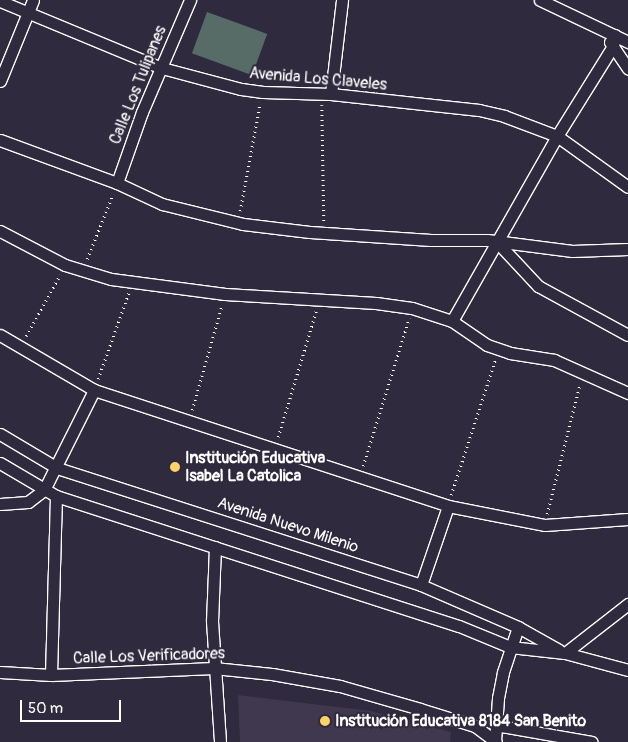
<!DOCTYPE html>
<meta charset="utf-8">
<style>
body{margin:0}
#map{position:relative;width:628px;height:742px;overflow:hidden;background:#2f2a3d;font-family:Pangolin,sans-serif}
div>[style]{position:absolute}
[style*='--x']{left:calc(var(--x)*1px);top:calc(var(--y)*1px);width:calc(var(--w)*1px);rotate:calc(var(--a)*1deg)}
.built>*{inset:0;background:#3f384e}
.green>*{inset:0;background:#586c67;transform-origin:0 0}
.path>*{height:2.5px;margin-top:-1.25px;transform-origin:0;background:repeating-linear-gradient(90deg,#fff 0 1px,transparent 0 5px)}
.roads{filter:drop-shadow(1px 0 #fff) drop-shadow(-1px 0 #fff) drop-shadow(0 1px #fff) drop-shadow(0 -1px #fff)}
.minor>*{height:11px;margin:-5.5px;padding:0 5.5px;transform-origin:5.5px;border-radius:5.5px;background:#2f2a3d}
.dots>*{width:14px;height:14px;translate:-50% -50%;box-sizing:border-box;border:2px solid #2f2a3d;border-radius:50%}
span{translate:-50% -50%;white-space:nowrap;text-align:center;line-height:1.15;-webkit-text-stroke:4px #2f2a3d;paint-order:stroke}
.street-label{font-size:16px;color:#fff}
.poi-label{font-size:16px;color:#fff;font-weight:700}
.left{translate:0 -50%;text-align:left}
.scale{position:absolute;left:20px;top:700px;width:101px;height:22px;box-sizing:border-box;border:2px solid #fff;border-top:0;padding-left:6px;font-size:15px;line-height:18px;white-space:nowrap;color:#fff;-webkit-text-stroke:4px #2f2a3d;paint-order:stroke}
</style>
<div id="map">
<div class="built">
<div style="clip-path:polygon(238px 695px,371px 711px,451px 732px,450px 742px,240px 742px)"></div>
</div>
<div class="green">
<div style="left:207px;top:12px;width:64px;height:44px;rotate:20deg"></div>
</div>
<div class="path">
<div style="--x:322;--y:105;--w:117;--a:89"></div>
<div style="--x:240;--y:211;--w:110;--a:-79.5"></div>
<div style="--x:87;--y:259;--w:70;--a:-68.2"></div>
<div style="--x:26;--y:336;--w:70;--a:-60.9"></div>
<div style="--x:98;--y:379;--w:92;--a:-70.4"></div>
<div style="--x:192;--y:410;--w:109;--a:-74.1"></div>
<div style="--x:278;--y:437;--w:132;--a:-73.2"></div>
<div style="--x:363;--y:466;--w:155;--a:-72.7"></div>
<div style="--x:451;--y:495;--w:142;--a:-71.9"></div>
<div style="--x:547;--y:514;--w:134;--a:-75.8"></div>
</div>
<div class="roads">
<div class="minor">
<div style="--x:540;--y:0;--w:98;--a:25.5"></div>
<div style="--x:0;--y:1;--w:175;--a:22.5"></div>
<div style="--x:162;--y:68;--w:82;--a:14.9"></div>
<div style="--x:241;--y:89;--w:22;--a:8"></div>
<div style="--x:263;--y:92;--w:68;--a:1.7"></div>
<div style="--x:331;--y:94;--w:149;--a:6.2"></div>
<div style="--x:479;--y:110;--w:26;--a:13"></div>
<div style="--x:504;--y:116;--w:57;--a:20.7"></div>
<div style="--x:557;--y:136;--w:87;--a:35.7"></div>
<div style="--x:610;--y:42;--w:32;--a:56"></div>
<div style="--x:0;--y:81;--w:87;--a:-67.8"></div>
<div style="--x:331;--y:94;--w:95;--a:-83.3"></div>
<div style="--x:0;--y:140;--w:125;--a:20.2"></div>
<div style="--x:117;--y:183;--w:50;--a:25"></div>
<div style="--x:162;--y:204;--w:83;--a:13.9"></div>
<div style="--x:243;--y:224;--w:67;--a:6.8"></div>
<div style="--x:310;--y:232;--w:121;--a:3.8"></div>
<div style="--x:431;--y:240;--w:56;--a:0"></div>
<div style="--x:487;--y:240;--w:86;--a:7.4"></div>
<div style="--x:572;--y:251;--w:56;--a:-2"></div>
<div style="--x:117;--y:183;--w:75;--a:-70.6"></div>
<div style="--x:142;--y:112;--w:122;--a:-66.8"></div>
<div style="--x:0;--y:231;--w:73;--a:27.6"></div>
<div style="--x:65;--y:265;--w:48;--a:16.9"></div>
<div style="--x:111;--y:279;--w:115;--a:7.5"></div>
<div style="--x:225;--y:294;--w:151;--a:3.4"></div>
<div style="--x:376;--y:303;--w:36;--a:8"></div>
<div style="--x:412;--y:308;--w:42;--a:18"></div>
<div style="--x:452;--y:321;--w:42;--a:34.4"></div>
<div style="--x:487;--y:345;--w:24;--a:19"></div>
<div style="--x:510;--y:353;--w:45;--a:9"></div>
<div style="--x:554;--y:360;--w:81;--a:24"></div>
<div style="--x:496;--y:241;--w:62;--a:47"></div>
<div style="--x:538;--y:286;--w:102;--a:28.6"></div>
<div style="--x:452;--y:321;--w:213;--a:-60.4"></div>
<div style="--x:557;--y:136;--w:106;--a:-58.1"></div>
<div style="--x:613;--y:46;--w:11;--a:-80"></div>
<div style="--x:0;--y:335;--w:109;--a:30.3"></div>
<div style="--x:94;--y:390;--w:373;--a:18.1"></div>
<div style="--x:448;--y:506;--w:99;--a:11.1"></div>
<div style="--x:545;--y:525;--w:83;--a:-4.1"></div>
<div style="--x:0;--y:434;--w:66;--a:30.8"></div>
<div style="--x:57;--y:468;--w:382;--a:17.8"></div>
<div style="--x:421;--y:585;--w:106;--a:23.4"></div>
<div style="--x:518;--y:627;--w:47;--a:29.3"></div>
<div style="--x:0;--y:463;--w:65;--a:30.5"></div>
<div style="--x:56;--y:496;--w:423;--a:17.9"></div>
<div style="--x:459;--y:626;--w:55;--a:22.4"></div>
<div style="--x:510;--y:647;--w:55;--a:6.2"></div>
<div style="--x:565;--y:653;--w:65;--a:15.1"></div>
<div style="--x:0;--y:504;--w:28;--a:-4"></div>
<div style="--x:28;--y:502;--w:20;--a:-37"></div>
<div style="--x:44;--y:490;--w:112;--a:-63.4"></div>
<div style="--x:215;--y:547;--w:74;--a:92.3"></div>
<div style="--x:212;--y:621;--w:121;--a:86.2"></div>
<div style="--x:421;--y:585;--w:83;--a:-71.1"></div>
<div style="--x:565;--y:653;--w:80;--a:-37.9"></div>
<div style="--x:0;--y:672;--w:51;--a:3.4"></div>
<div style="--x:51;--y:675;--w:163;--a:-2.5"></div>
<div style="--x:214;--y:668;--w:58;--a:5.9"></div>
<div style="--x:272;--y:674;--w:69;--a:10"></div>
<div style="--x:340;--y:686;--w:83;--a:16"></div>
<div style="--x:420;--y:709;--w:58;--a:17.2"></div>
<div style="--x:475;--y:726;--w:26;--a:37"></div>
<div style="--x:51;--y:675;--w:179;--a:-88.4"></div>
<div style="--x:495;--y:725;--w:98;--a:9.9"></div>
<div style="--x:495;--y:741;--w:43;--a:-86"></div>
<div style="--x:498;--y:698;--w:26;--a:-79"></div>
<div style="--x:503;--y:672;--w:47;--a:-71.6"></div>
</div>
</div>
<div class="dots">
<div style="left:175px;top:467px;background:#ffd166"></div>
<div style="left:325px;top:721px;background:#ffd166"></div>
</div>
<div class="street-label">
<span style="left:318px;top:79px;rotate:5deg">Avenida Los Claveles</span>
<span style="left:138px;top:85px;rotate:-68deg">Calle Los Tulipanes</span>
<span style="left:288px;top:525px;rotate:18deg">Avenida Nuevo Milenio</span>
<span style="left:149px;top:656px;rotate:-2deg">Calle Los Verificadores</span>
</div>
<div class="poi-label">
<span class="left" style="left:185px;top:467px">Institución Educativa<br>Isabel La Catolica</span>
<span class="left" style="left:335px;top:721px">Institución Educativa 8184 San Benito</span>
</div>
<div class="scale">50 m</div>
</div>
